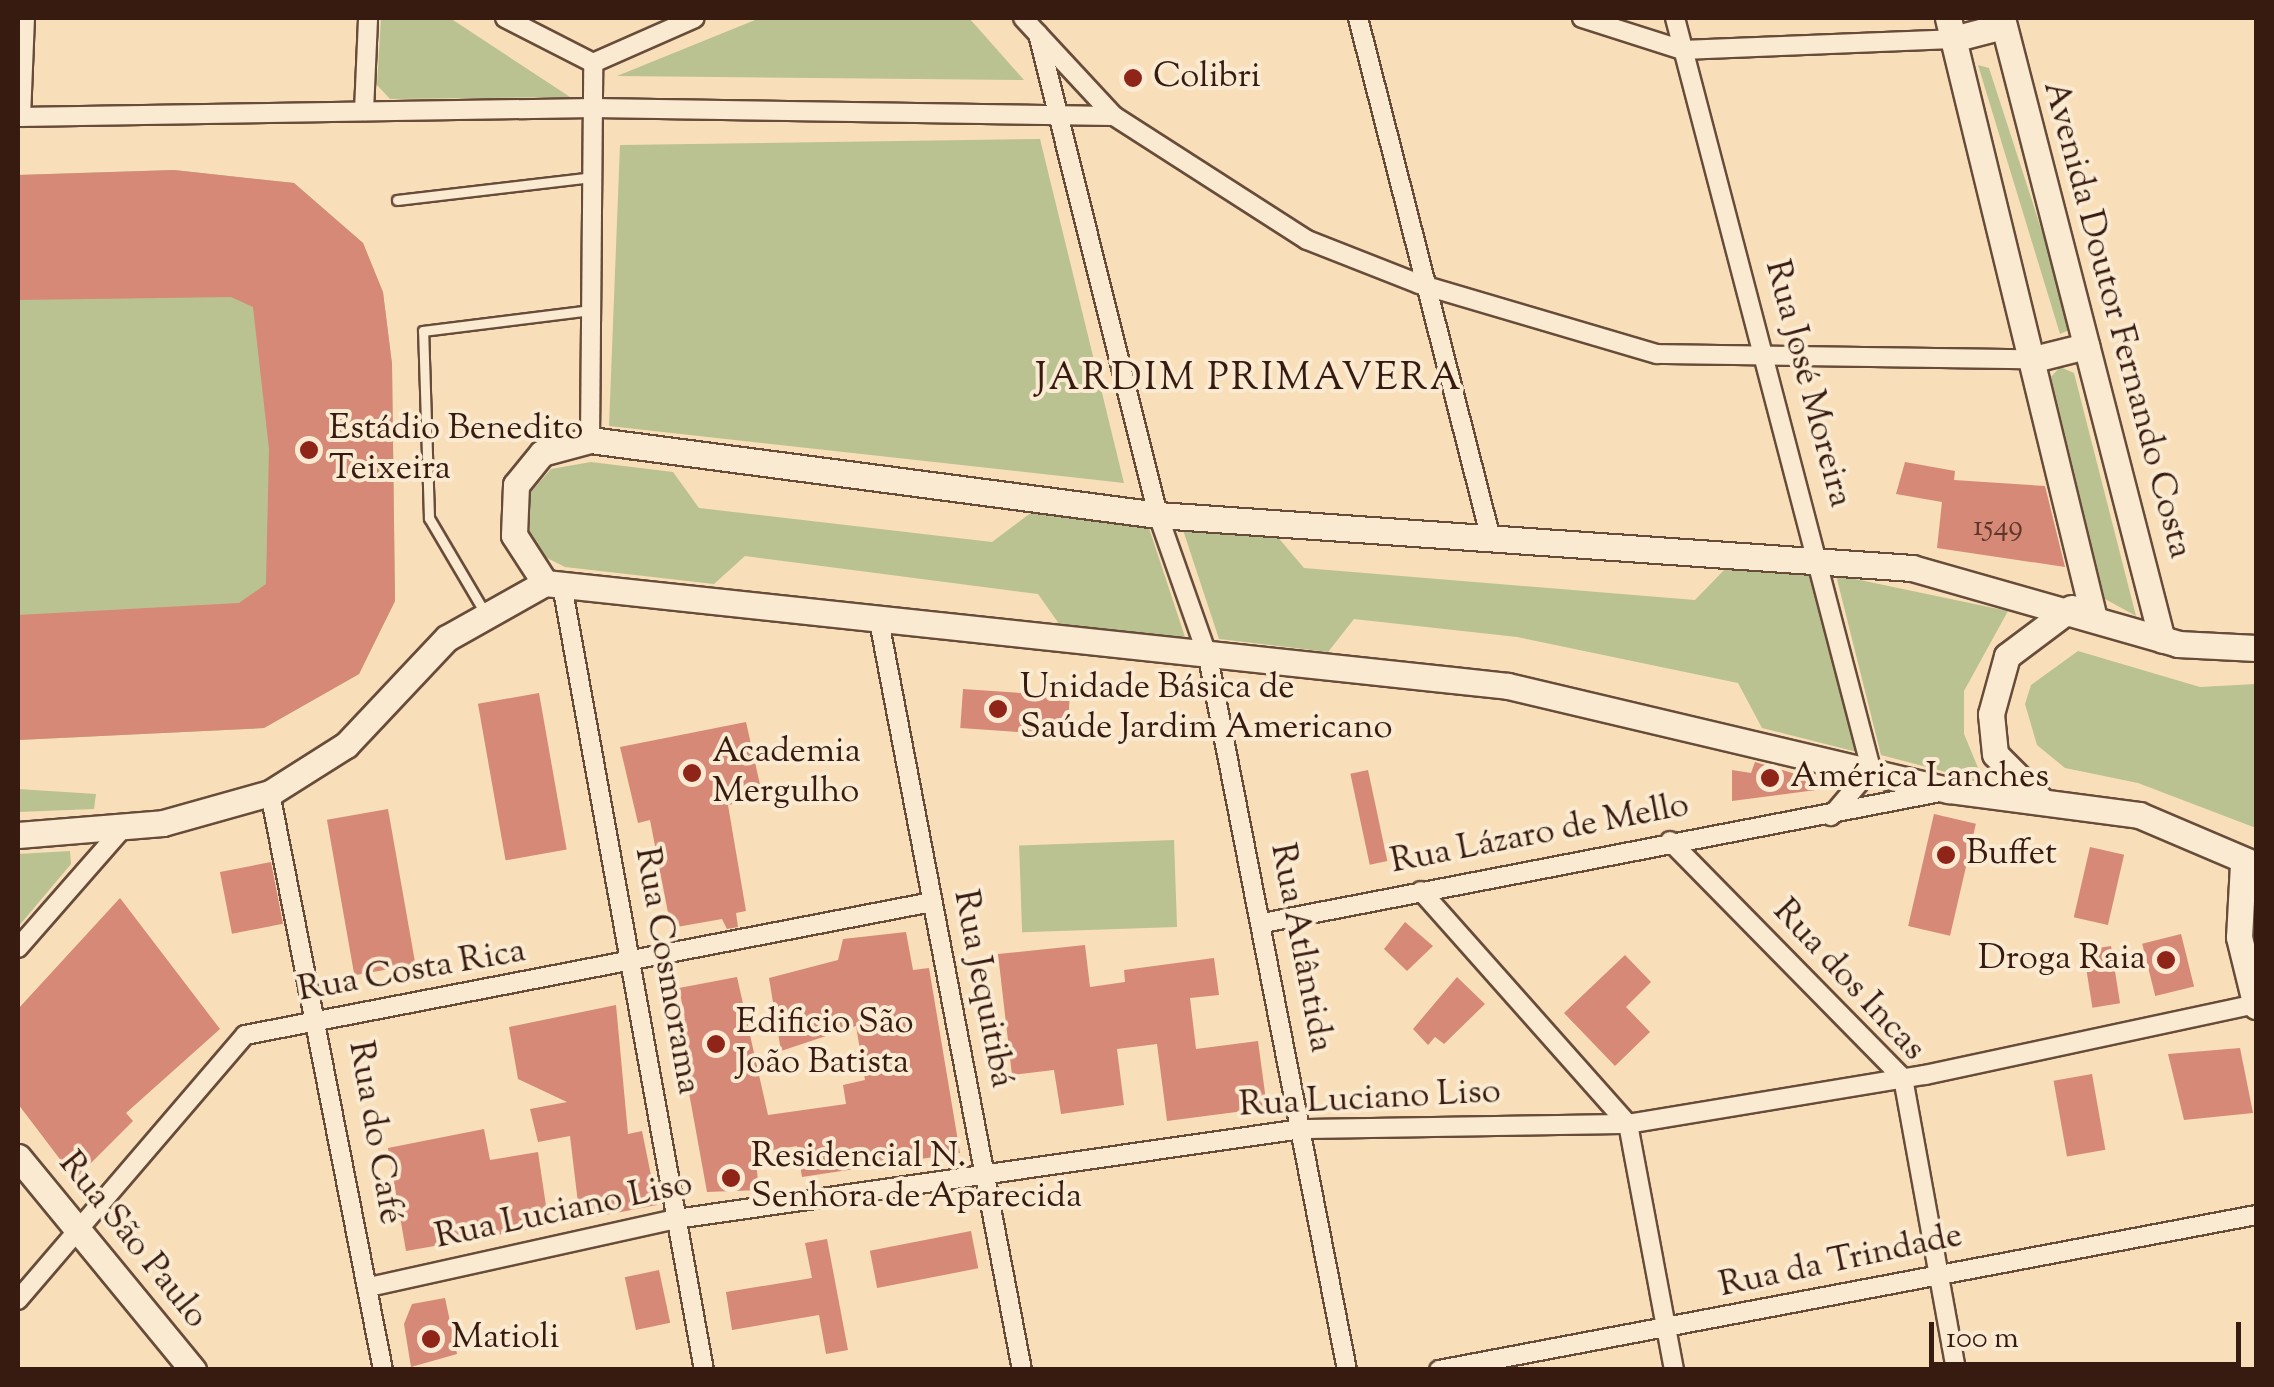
<!DOCTYPE html>
<meta charset="utf-8">
<style>
body{margin:0}
#map{position:relative;width:2274px;height:1387px;overflow:hidden;background:#f8dfb9;font-family:"Sorts Mill Goudy",serif}
div>[style]{position:absolute}
[style*='--x']{left:calc(var(--x)*1px);top:calc(var(--y)*1px);width:calc(var(--w)*1px);rotate:calc(var(--a)*1deg)}
.green>*{inset:0;background:#bac291;transform-origin:0 0}
.building>*{inset:0;background:#d58976;transform-origin:0 0}
.roads{filter:drop-shadow(2px 0 #684c3a) drop-shadow(-2px 0 #684c3a) drop-shadow(0 2px #684c3a) drop-shadow(0 -2px #684c3a)}
.lane>*{height:9px;margin:-4.5px;padding:0 4.5px;transform-origin:4.5px;border-radius:4.5px;background:#faead2}
.street>*{height:18px;margin:-9px;padding:0 9px;transform-origin:9px;border-radius:9px;background:#faead2}
.secondary>*{height:25px;margin:-12.5px;padding:0 12.5px;transform-origin:12.5px;border-radius:12.5px;background:#faead2}
.dots>*{width:28px;height:28px;translate:-50% -50%;box-sizing:border-box;border:5px solid #faead2;border-radius:50%}
span{translate:-50% -50%;white-space:nowrap;text-align:center;line-height:1.15;-webkit-text-stroke:8px #faead2;paint-order:stroke}
.number-label{font-size:30px;color:#5f362a}
.number-label span{-webkit-text-stroke-width:0}
.poi-label{font-size:35px;color:#381b10}
.left{translate:0 -50%;text-align:left}
.right{translate:-100% -50%;text-align:right}
.street-label{font-size:35px;color:#381b10}
.neighbourhood-label{font-size:38px;color:#381b10;letter-spacing:2.5px}
.frame{position:absolute;inset:0;border:20px solid #381b10;pointer-events:none}
.scale{position:absolute;left:1929px;top:1322px;width:312px;height:45px;box-sizing:border-box;border:5px solid #381b10;border-top:0;padding-left:12px;font-size:30px;line-height:35px;white-space:nowrap;color:#381b10;-webkit-text-stroke:8px #faead2;paint-order:stroke}
</style>
<div id="map">
<div class="green">
<div style="clip-path:polygon(381px 18px,450px 18px,570px 97px,390px 99px,377px 85px)"></div>
<div style="clip-path:polygon(760px 18px,969px 18px,1024px 80px,617px 76px)"></div>
<div style="clip-path:polygon(1978px 65px,1989px 68px,2059px 284px,2069px 330px,2060px 334px)"></div>
<div style="clip-path:polygon(1040px 139px,1124px 483px,609px 426px,620px 145px)"></div>
<div style="clip-path:polygon(174px 170px,294px 183px,363px 243px,383px 293px,392px 364px,395px 601px,359px 674px,264px 728px,18px 740px,18px 175px)"></div>
<div style="clip-path:polygon(2060px 367px,2074px 373px,2136px 616px,2105px 599px,2051px 377px)"></div>
<div style="clip-path:polygon(591px 462px,673px 472px,699px 508px,992px 542px,1032px 512px,1149px 528px,1186px 640px,1062px 628px,1038px 594px,745px 556px,714px 584px,565px 567px,541px 555px,530px 534px,529px 494px,551px 469px)"></div>
<div style="clip-path:polygon(1182px 527px,1276px 535px,1304px 568px,1695px 600px,1727px 567px,1811px 572px,1857px 752px,1762px 728px,1738px 683px,1517px 637px,1354px 619px,1328px 652px,1219px 639px)"></div>
<div style="clip-path:polygon(1836px 575px,2008px 611px,1964px 691px,1964px 734px,1984px 782px,1881px 755px)"></div>
<div style="clip-path:polygon(2078px 651px,2200px 687px,2256px 684px,2256px 828px,2138px 783px,2065px 768px,2037px 745px,2025px 704px,2031px 685px)"></div>
<div style="clip-path:polygon(18px 789px,96px 794px,94px 809px,18px 812px)"></div>
<div style="left:1174px;top:840px;width:87px;height:155px;rotate:88deg"></div>
<div style="clip-path:polygon(70px 851px,71px 864px,18px 927px,18px 854px)"></div>
</div>
<div class="building">
<div style="clip-path:polygon(174px 170px,294px 183px,363px 243px,383px 292px,392px 364px,395px 601px,359px 674px,264px 728px,18px 740px,18px 615px,239px 603px,266px 584px,269px 449px,253px 307px,231px 297px,18px 300px,18px 175px)"></div>
<div style="clip-path:polygon(1905px 462px,1955px 471px,1954px 480px,2045px 486px,2065px 567px,1937px 548px,1942px 502px,1896px 494px)"></div>
<div style="left:963px;top:689px;width:107px;height:39px;rotate:4deg"></div>
<div style="left:539px;top:693px;width:159px;height:62px;rotate:80deg"></div>
<div style="clip-path:polygon(746px 722px,763px 798px,728px 805px,746px 911px,736px 913px,738px 927px,727px 929px,722px 919px,671px 928px,650px 820px,638px 823px,620px 747px)"></div>
<div style="clip-path:polygon(1755px 762px,1839px 787px,1732px 801px,1732px 770px,1751px 773px)"></div>
<div style="left:1368px;top:770px;width:93px;height:18px;rotate:78deg"></div>
<div style="left:388px;top:809px;width:158px;height:62px;rotate:80deg"></div>
<div style="left:1934px;top:814px;width:43px;height:115px;rotate:13deg"></div>
<div style="left:2090px;top:847px;width:35px;height:72px;rotate:13deg"></div>
<div style="left:271px;top:862px;width:63px;height:52px;rotate:79deg"></div>
<div style="clip-path:polygon(120px 898px,220px 1029px,126px 1113px,133px 1121px,75px 1179px,18px 1104px,18px 1009px)"></div>
<div style="clip-path:polygon(1405px 922px,1433px 946px,1407px 971px,1384px 949px)"></div>
<div style="clip-path:polygon(906px 932px,913px 970px,929px 968px,960px 1153px,802px 1177px,797px 1146px,755px 1153px,759px 1190px,707px 1192px,676px 1021px,685px 1019px,679px 988px,737px 977px,768px 1115px,846px 1104px,843px 1085px,865px 1080px,856px 1026px,781px 1051px,769px 978px,838px 960px,843px 939px)"></div>
<div style="left:2181px;top:934px;width:54px;height:40px;rotate:76deg"></div>
<div style="clip-path:polygon(1085px 945px,1090px 987px,1125px 982px,1124px 970px,1214px 958px,1219px 995px,1190px 998px,1196px 1049px,1258px 1041px,1267px 1108px,1167px 1121px,1157px 1044px,1117px 1049px,1124px 1105px,1061px 1114px,1054px 1070px,1012px 1075px,998px 954px)"></div>
<div style="left:2111px;top:946px;width:58px;height:28px;rotate:81deg"></div>
<div style="clip-path:polygon(1625px 955px,1651px 982px,1626px 1007px,1650px 1032px,1615px 1066px,1564px 1013px)"></div>
<div style="clip-path:polygon(1457px 977px,1485px 1004px,1444px 1044px,1435px 1037px,1428px 1045px,1413px 1029px)"></div>
<div style="clip-path:polygon(616px 1005px,628px 1134px,642px 1131px,657px 1205px,580px 1220px,570px 1136px,538px 1142px,530px 1109px,567px 1102px,518px 1079px,509px 1027px)"></div>
<div style="clip-path:polygon(2240px 1048px,2253px 1113px,2184px 1120px,2168px 1054px)"></div>
<div style="left:2092px;top:1074px;width:77px;height:39px;rotate:80deg"></div>
<div style="clip-path:polygon(484px 1129px,490px 1160px,538px 1152px,549px 1226px,406px 1251px,388px 1148px)"></div>
<div style="left:971px;top:1231px;width:38px;height:103px;rotate:79deg"></div>
<div style="clip-path:polygon(827px 1239px,848px 1350px,826px 1354px,819px 1315px,732px 1330px,726px 1292px,812px 1278px,805px 1243px)"></div>
<div style="left:659px;top:1270px;width:54px;height:35px;rotate:78deg"></div>
<div style="clip-path:polygon(445px 1298px,457px 1354px,411px 1367px,404px 1324px,412px 1304px)"></div>
</div>
<div class="roads">
<div class="lane">
<div style="--x:397;--y:200;--w:196;--a:-6.7"></div>
<div style="--x:485;--y:613;--w:110;--a:-120.5"></div>
<div style="--x:429;--y:518;--w:187;--a:-91.8"></div>
<div style="--x:423;--y:331;--w:169;--a:-7.1"></div>
</div>
<div class="street">
<div style="--x:505;--y:18;--w:99;--a:27.1"></div>
<div style="--x:593;--y:63;--w:111;--a:-23.8"></div>
<div style="--x:1023;--y:18;--w:134;--a:47.1"></div>
<div style="--x:1114;--y:116;--w:229;--a:32.7"></div>
<div style="--x:1307;--y:240;--w:120;--a:21.4"></div>
<div style="--x:1419;--y:284;--w:248;--a:16.4"></div>
<div style="--x:1657;--y:354;--w:377;--a:0.8"></div>
<div style="--x:1358;--y:18;--w:538;--a:75.68"></div>
<div style="--x:1582;--y:18;--w:105;--a:17.7"></div>
<div style="--x:1682;--y:50;--w:271;--a:-2.3"></div>
<div style="--x:1675;--y:18;--w:776;--a:75.37"></div>
<div style="--x:1871;--y:769;--w:62;--a:130.4"></div>
<div style="--x:1038;--y:34;--w:496;--a:76"></div>
<div style="--x:1158;--y:515;--w:151;--a:70.6"></div>
<div style="--x:1208;--y:657;--w:726;--a:78.97"></div>
<div style="--x:364;--y:111;--w:93;--a:-87.5"></div>
<div style="--x:18;--y:117;--w:575;--a:-0.9"></div>
<div style="--x:593;--y:108;--w:521;--a:0.88"></div>
<div style="--x:21;--y:117;--w:99;--a:-87.7"></div>
<div style="--x:590;--y:440;--w:377;--a:-89.5"></div>
<div style="--x:562;--y:585;--w:798;--a:79.75"></div>
<div style="--x:879;--y:621;--w:763;--a:79.19"></div>
<div style="--x:270;--y:793;--w:588;--a:78.92"></div>
<div style="--x:1670;--y:841;--w:332;--a:45.5"></div>
<div style="--x:1903;--y:1078;--w:297;--a:79.7"></div>
<div style="--x:1421;--y:891;--w:312;--a:48.4"></div>
<div style="--x:1628;--y:1124;--w:250;--a:79.4"></div>
<div style="--x:1263;--y:923;--w:690;--a:-10.95"></div>
<div style="--x:18;--y:948;--w:158;--a:-48.8"></div>
<div style="--x:369;--y:1287;--w:314;--a:-12.5"></div>
<div style="--x:676;--y:1219;--w:631;--a:-8.19"></div>
<div style="--x:1301;--y:1129;--w:327;--a:-0.9"></div>
<div style="--x:1628;--y:1124;--w:301;--a:-9.4"></div>
<div style="--x:1925;--y:1075;--w:339;--a:-12.1"></div>
<div style="--x:18;--y:1300;--w:349;--a:-49.4"></div>
<div style="--x:245;--y:1035;--w:700;--a:-10.96"></div>
<div style="--x:1439;--y:1370;--w:832;--a:-10.74"></div>
</div>
<div class="secondary">
<div style="--x:1948;--y:18;--w:613;--a:76.33"></div>
<div style="--x:2002;--y:18;--w:642;--a:75.57"></div>
<div style="--x:1953;--y:39;--w:52;--a:-14.6"></div>
<div style="--x:2034;--y:359;--w:54;--a:-14"></div>
<div style="--x:545;--y:583;--w:57;--a:-122.9"></div>
<div style="--x:514;--y:535;--w:50;--a:-87.7"></div>
<div style="--x:516;--y:485;--w:41;--a:-50.9"></div>
<div style="--x:542;--y:453;--w:50;--a:-15.2"></div>
<div style="--x:590;--y:440;--w:573;--a:7.52"></div>
<div style="--x:1158;--y:515;--w:756;--a:4.02"></div>
<div style="--x:1912;--y:568;--w:277;--a:15.9"></div>
<div style="--x:2178;--y:644;--w:78;--a:2.9"></div>
<div style="--x:2042;--y:801;--w:66;--a:-135"></div>
<div style="--x:1995;--y:754;--w:40;--a:-95.7"></div>
<div style="--x:1991;--y:714;--w:60;--a:-74.6"></div>
<div style="--x:2007;--y:656;--w:80;--a:-36.9"></div>
<div style="--x:18;--y:835;--w:145;--a:-4.7"></div>
<div style="--x:163;--y:823;--w:111;--a:-15.7"></div>
<div style="--x:270;--y:793;--w:90;--a:-32.3"></div>
<div style="--x:346;--y:745;--w:147;--a:-46.7"></div>
<div style="--x:447;--y:638;--w:112;--a:-29.3"></div>
<div style="--x:545;--y:583;--w:968;--a:6.1"></div>
<div style="--x:1508;--y:686;--w:453;--a:13.3"></div>
<div style="--x:1949;--y:790;--w:192;--a:7.5"></div>
<div style="--x:2139;--y:815;--w:127;--a:23.1"></div>
<div style="--x:2243;--y:864;--w:73;--a:93.1"></div>
<div style="--x:2239;--y:937;--w:71;--a:76.2"></div>
<div style="--x:18;--y:1157;--w:276;--a:50.6"></div>
</div>
</div>
<div class="dots">
<div style="left:1133px;top:78px;background:#8f2418"></div>
<div style="left:309px;top:450px;background:#8f2418"></div>
<div style="left:998px;top:709px;background:#8f2418"></div>
<div style="left:692px;top:773px;background:#8f2418"></div>
<div style="left:1770px;top:778px;background:#8f2418"></div>
<div style="left:1946px;top:855px;background:#8f2418"></div>
<div style="left:2166px;top:960px;background:#8f2418"></div>
<div style="left:716px;top:1044px;background:#8f2418"></div>
<div style="left:731px;top:1178px;background:#8f2418"></div>
<div style="left:431px;top:1339px;background:#8f2418"></div>
</div>
<div class="number-label">
<span style="left:1998px;top:528px">1549</span>
</div>
<div class="poi-label">
<span class="left" style="left:1153px;top:78px">Colibri</span>
<span class="left" style="left:329px;top:450px">Estádio Benedito<br>Teixeira</span>
<span class="left" style="left:1020px;top:709px">Unidade Básica de<br>Saúde Jardim Americano</span>
<span class="left" style="left:712px;top:773px">Academia<br>Mergulho</span>
<span class="left" style="left:1790px;top:778px">América Lanches</span>
<span class="left" style="left:1966px;top:855px">Buffet</span>
<span class="right" style="left:2146px;top:960px">Droga Raia</span>
<span class="left" style="left:736px;top:1044px">Edificio São<br>João Batista</span>
<span class="left" style="left:751px;top:1178px">Residencial N.<br>Senhora de Aparecida</span>
<span class="left" style="left:451px;top:1339px">Matioli</span>
</div>
<div class="street-label">
<span style="left:2116px;top:320px;rotate:75deg">Avenida Doutor Fernando Costa</span>
<span style="left:1807px;top:384px;rotate:75deg">Rua José Moreira</span>
<span style="left:1540px;top:835px;rotate:-11deg">Rua Lázaro de Mello</span>
<span style="left:1300px;top:948px;rotate:79deg">Rua Atlântida</span>
<span style="left:666px;top:971px;rotate:80deg">Rua Cosmorama</span>
<span style="left:412px;top:972px;rotate:-10deg">Rua Costa Rica</span>
<span style="left:1848px;top:981px;rotate:47deg">Rua dos Incas</span>
<span style="left:982px;top:989px;rotate:79deg">Rua Jequitibá</span>
<span style="left:1370px;top:1100px;rotate:-3deg">Rua Luciano Liso</span>
<span style="left:374px;top:1133px;rotate:80deg">Rua do Café</span>
<span style="left:564px;top:1212px;rotate:-12deg">Rua Luciano Liso</span>
<span style="left:132px;top:1241px;rotate:51deg">Rua São Paulo</span>
<span style="left:1841px;top:1262px;rotate:-12deg">Rua da Trindade</span>
</div>
<div class="neighbourhood-label">
<span style="left:1249px;top:381px">JARDIM PRIMAVERA</span>
</div>
<div class="frame"></div>
<div class="scale">100 m</div>
</div>
